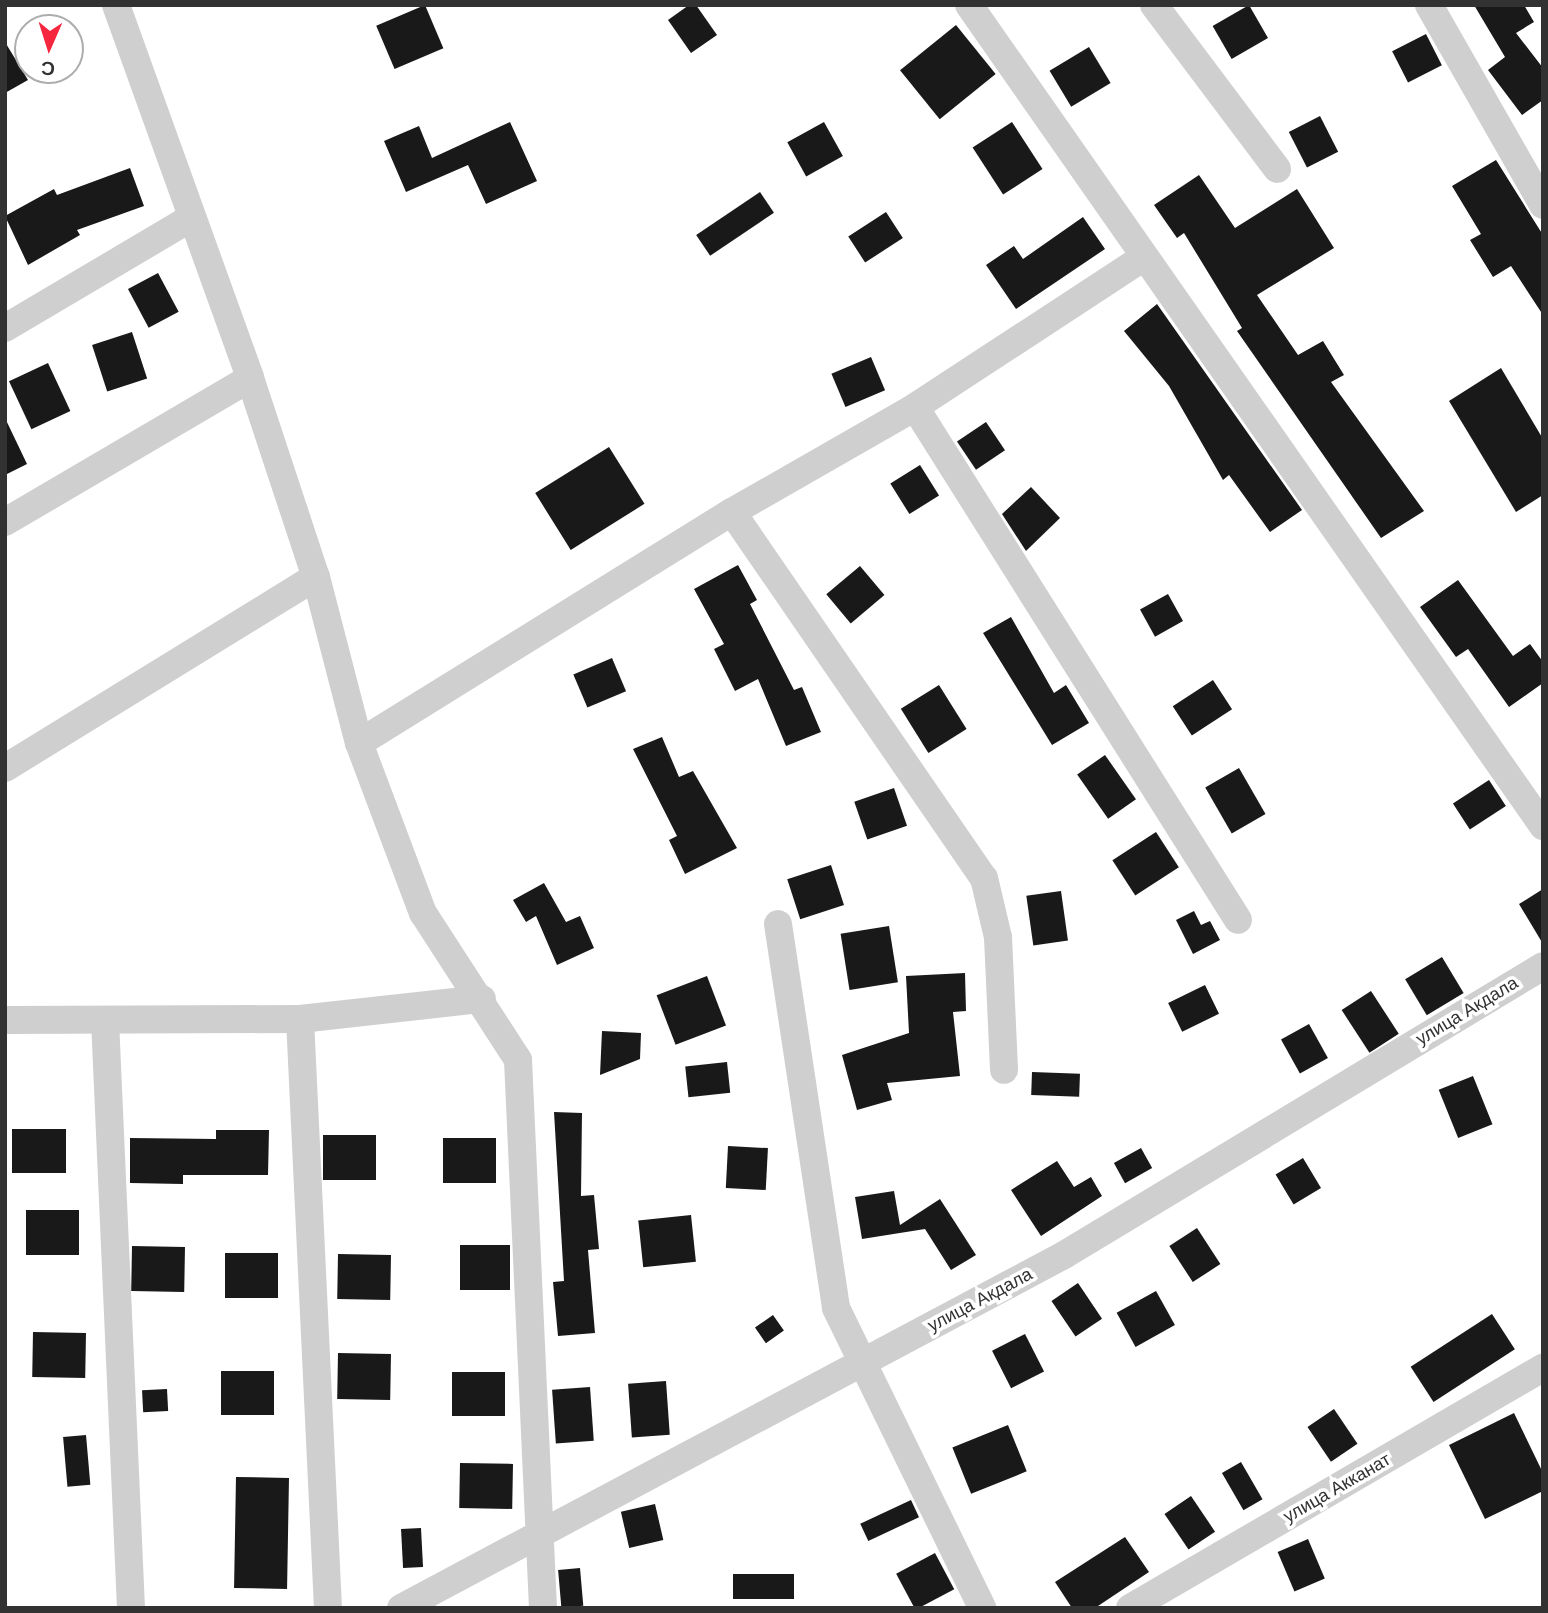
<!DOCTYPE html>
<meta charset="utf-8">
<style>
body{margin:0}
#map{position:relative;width:1548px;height:1613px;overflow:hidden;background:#fff;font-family:Arial,sans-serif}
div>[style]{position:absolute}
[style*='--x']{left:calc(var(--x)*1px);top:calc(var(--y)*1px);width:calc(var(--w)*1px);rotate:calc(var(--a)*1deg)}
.building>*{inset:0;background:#191919;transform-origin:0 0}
.minor>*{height:28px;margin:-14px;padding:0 14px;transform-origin:14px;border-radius:14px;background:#cfcfcf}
span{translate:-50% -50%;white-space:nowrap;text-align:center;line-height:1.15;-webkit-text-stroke:7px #fff;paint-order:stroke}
.street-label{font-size:18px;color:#323232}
.frame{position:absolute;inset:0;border:7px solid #323232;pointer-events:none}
.north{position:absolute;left:14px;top:14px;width:70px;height:70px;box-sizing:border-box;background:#fff;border:2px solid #adadad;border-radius:50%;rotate:183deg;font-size:19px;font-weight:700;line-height:28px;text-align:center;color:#323232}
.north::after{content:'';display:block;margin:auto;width:24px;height:32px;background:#f6263e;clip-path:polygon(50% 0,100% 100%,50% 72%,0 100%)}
</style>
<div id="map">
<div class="building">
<div style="left:425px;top:5px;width:47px;height:53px;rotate:67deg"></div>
<div style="clip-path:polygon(689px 5px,696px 5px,717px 35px,691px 53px,668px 20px)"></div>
<div style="left:1249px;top:5px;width:38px;height:42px;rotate:60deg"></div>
<div style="clip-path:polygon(1474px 5px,1524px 5px,1534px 22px,1516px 33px,1543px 68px,1543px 100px,1522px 115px,1488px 70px,1505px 57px)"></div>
<div style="left:956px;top:25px;width:63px;height:72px;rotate:51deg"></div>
<div style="left:1426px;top:34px;width:35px;height:38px;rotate:63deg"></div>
<div style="clip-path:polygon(5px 42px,28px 80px,5px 93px)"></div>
<div style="left:1089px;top:47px;width:42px;height:46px;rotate:59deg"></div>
<div style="left:1320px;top:116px;width:40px;height:35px;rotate:63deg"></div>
<div style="clip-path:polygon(510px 122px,537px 181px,486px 204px,468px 165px,406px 192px,384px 141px,419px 126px,432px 158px)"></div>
<div style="left:824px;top:122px;width:39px;height:42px;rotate:61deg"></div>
<div style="left:1012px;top:122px;width:56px;height:47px;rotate:57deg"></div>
<div style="clip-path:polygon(1496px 160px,1543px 235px,1543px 315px,1511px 266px,1493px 277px,1470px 240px,1481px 234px,1452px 186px)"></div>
<div style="clip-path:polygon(130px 168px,144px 206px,77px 230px,80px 235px,28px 265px,5px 216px,54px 189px,57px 195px)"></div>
<div style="clip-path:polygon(1199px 175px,1235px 228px,1297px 189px,1334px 248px,1257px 295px,1298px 355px,1323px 341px,1344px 375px,1331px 382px,1424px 511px,1381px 538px,1237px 331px,1242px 328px,1184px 233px,1177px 238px,1154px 205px)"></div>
<div style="left:760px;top:192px;width:25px;height:77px;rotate:56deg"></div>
<div style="left:886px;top:212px;width:31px;height:45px;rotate:57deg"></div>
<div style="clip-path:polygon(1083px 217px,1105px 249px,1016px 309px,986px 265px,1014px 246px,1023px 259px)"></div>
<div style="left:158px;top:273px;width:44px;height:34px;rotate:62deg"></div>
<div style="clip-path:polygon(1157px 304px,1302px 510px,1270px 532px,1229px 475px,1223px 480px,1169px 386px,1124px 331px)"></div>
<div style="left:132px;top:332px;width:49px;height:42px;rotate:72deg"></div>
<div style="left:871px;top:357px;width:36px;height:43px;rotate:67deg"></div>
<div style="left:48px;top:363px;width:53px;height:43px;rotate:65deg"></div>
<div style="clip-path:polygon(1501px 368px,1543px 439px,1543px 495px,1516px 512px,1449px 401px)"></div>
<div style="clip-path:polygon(5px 418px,27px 464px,5px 475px)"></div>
<div style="left:986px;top:422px;width:34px;height:35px;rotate:56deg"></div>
<div style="left:609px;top:447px;width:67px;height:87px;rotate:58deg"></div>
<div style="left:920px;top:465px;width:36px;height:35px;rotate:58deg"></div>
<div style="clip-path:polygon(1031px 487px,1060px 518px,1026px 551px,1002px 514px)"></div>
<div style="clip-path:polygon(738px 565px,757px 600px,750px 604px,794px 690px,802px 687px,821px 732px,786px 746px,758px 679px,735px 691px,714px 649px,724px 644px,694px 589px)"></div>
<div style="left:860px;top:566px;width:38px;height:44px;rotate:50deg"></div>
<div style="clip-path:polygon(1458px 580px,1513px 656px,1530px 644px,1543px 662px,1543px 683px,1509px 707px,1468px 649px,1456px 657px,1420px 607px)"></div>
<div style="left:1168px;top:594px;width:31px;height:32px;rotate:61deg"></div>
<div style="clip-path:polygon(1011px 617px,1054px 693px,1066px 685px,1089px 723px,1052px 745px,983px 633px)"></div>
<div style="left:612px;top:658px;width:36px;height:42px;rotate:67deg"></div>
<div style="left:1213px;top:680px;width:35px;height:48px;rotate:57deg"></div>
<div style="left:939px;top:685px;width:52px;height:45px;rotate:58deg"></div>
<div style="clip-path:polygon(662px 737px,679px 777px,693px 771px,737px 848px,685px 874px,669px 840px,677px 836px,633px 749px)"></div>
<div style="left:1105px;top:755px;width:54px;height:34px;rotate:55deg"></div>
<div style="left:1239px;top:768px;width:53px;height:39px;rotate:60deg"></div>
<div style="left:1489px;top:780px;width:31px;height:43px;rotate:57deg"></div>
<div style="left:894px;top:788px;width:40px;height:42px;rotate:71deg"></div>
<div style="left:1156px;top:832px;width:42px;height:52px;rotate:57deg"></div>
<div style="left:831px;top:865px;width:42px;height:46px;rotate:72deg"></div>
<div style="clip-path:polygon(544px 883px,566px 922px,580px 916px,594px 948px,557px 965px,536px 916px,526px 922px,513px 900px)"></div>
<div style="clip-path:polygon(1543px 889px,1543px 944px,1519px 904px)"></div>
<div style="left:1061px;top:891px;width:50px;height:35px;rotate:82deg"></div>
<div style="clip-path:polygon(1194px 911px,1201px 925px,1210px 921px,1220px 940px,1193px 954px,1176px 920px)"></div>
<div style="left:889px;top:926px;width:57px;height:49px;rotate:81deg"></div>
<div style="left:1442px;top:957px;width:42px;height:43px;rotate:59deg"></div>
<div style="clip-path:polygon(965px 973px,966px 1011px,953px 1012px,960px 1076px,887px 1083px,892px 1100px,857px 1110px,842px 1055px,909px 1033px,906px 976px)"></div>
<div style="left:707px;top:976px;width:53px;height:54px;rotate:69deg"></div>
<div style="left:1205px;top:985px;width:32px;height:41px;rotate:64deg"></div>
<div style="left:1371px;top:991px;width:51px;height:35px;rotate:57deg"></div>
<div style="left:1309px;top:1024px;width:39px;height:32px;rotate:61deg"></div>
<div style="clip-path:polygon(602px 1031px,641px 1033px,640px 1059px,600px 1075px)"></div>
<div style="left:727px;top:1062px;width:31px;height:42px;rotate:84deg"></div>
<div style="left:1032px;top:1072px;width:48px;height:23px;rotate:2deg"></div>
<div style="left:1473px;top:1076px;width:52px;height:37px;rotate:68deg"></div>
<div style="clip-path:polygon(554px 1112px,582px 1113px,581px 1196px,594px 1195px,599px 1249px,588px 1250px,595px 1333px,558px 1336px,553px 1282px,564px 1281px)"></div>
<div style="left:12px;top:1129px;width:54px;height:44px"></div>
<div style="clip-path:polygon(216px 1130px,269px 1130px,268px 1175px,183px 1175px,183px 1184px,130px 1183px,130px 1138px,216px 1139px)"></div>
<div style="left:323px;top:1135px;width:53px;height:45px"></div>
<div style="left:443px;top:1138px;width:53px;height:45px"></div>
<div style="left:728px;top:1146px;width:40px;height:42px;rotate:3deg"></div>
<div style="left:1141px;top:1148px;width:23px;height:31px;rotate:61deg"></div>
<div style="left:1303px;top:1158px;width:35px;height:32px;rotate:59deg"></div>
<div style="clip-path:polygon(1057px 1161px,1074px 1187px,1091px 1177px,1102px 1196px,1041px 1236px,1011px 1190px)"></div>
<div style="clip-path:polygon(894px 1191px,900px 1225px,940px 1199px,976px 1255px,951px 1270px,925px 1229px,862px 1239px,855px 1197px)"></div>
<div style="left:26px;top:1210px;width:53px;height:45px"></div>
<div style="left:691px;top:1215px;width:47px;height:53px;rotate:84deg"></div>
<div style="left:1197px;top:1228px;width:43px;height:33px;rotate:57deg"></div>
<div style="left:460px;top:1245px;width:50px;height:45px"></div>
<div style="left:132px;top:1246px;width:53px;height:45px;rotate:1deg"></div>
<div style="left:225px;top:1253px;width:53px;height:45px"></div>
<div style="left:338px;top:1254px;width:53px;height:45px;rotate:1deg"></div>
<div style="left:1078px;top:1283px;width:43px;height:32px;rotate:56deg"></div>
<div style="left:1156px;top:1291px;width:39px;height:45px;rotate:61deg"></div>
<div style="left:1492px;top:1314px;width:42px;height:97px;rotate:57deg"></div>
<div style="left:773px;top:1315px;width:19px;height:22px;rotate:55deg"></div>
<div style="left:33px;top:1332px;width:53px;height:45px;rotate:1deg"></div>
<div style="left:1025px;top:1334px;width:42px;height:37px;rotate:63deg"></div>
<div style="left:338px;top:1353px;width:53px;height:46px;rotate:1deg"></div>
<div style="left:221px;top:1371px;width:53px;height:44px"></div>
<div style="left:452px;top:1372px;width:53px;height:44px"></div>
<div style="left:666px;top:1381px;width:54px;height:38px;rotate:86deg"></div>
<div style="left:590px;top:1387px;width:54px;height:38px;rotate:86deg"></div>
<div style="left:167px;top:1389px;width:22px;height:25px;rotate:87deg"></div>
<div style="left:1334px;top:1409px;width:42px;height:32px;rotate:56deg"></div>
<div style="clip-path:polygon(1514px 1413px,1543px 1473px,1543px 1491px,1485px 1519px,1449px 1445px)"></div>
<div style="left:1008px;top:1425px;width:50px;height:60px;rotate:68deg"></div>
<div style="left:86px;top:1435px;width:50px;height:23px;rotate:85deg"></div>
<div style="left:1241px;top:1462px;width:43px;height:22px;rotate:60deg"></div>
<div style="left:460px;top:1463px;width:53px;height:45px;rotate:1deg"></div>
<div style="left:236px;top:1477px;width:53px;height:111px;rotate:1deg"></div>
<div style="left:1191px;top:1496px;width:43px;height:32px;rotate:56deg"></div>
<div style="left:911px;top:1500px;width:19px;height:56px;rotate:65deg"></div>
<div style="left:655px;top:1504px;width:37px;height:35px;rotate:77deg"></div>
<div style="left:421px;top:1528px;width:39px;height:20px;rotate:87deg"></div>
<div style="clip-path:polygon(1125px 1537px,1149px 1572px,1095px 1608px,1072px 1608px,1055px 1582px)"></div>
<div style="left:1308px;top:1539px;width:43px;height:33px;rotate:67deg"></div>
<div style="left:935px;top:1553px;width:41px;height:44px;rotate:62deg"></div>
<div style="left:580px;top:1568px;width:38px;height:22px;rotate:85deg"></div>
<div style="left:794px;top:1574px;width:25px;height:61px;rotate:90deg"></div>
</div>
<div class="minor">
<div style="--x:116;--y:5;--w:396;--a:70.2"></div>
<div style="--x:250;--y:378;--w:210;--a:71.7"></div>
<div style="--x:316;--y:577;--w:171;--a:75.5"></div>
<div style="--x:359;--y:743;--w:182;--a:69.4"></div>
<div style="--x:423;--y:913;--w:175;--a:57.1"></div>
<div style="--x:518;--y:1060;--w:549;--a:87.39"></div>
<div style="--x:969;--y:5;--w:1002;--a:55.04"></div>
<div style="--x:1154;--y:5;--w:205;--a:53.1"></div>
<div style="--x:1429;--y:5;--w:230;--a:60.3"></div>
<div style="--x:5;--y:328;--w:214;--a:-30.6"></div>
<div style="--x:915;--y:407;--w:606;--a:57.8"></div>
<div style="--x:732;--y:512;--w:444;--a:55.5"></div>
<div style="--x:984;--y:878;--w:61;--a:76.7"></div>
<div style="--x:998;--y:937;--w:133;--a:87.4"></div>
<div style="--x:5;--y:522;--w:284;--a:-30.4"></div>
<div style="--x:359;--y:743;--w:439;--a:-31.8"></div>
<div style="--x:732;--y:512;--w:211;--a:-29.8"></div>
<div style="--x:915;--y:407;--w:270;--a:-33.2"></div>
<div style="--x:5;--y:768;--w:365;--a:-31.6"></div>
<div style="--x:778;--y:924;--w:388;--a:81.4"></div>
<div style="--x:836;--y:1308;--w:334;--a:64"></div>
<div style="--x:300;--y:1019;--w:590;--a:87.28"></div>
<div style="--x:5;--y:1020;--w:295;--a:-0.2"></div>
<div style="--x:300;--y:1019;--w:183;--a:-6.3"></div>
<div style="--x:105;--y:1020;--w:589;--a:87.47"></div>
<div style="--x:401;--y:1608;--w:751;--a:-28.03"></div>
<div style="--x:1064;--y:1255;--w:559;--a:-31.1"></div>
<div style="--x:1130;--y:1608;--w:478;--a:-30.2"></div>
</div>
<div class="street-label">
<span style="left:1467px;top:1011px;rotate:-31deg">улица Акдала</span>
<span style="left:980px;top:1300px;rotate:-28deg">улица Акдала</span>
<span style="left:1337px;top:1488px;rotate:-30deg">улица Акканат</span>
</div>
<div class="frame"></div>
<div class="north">С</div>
</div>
